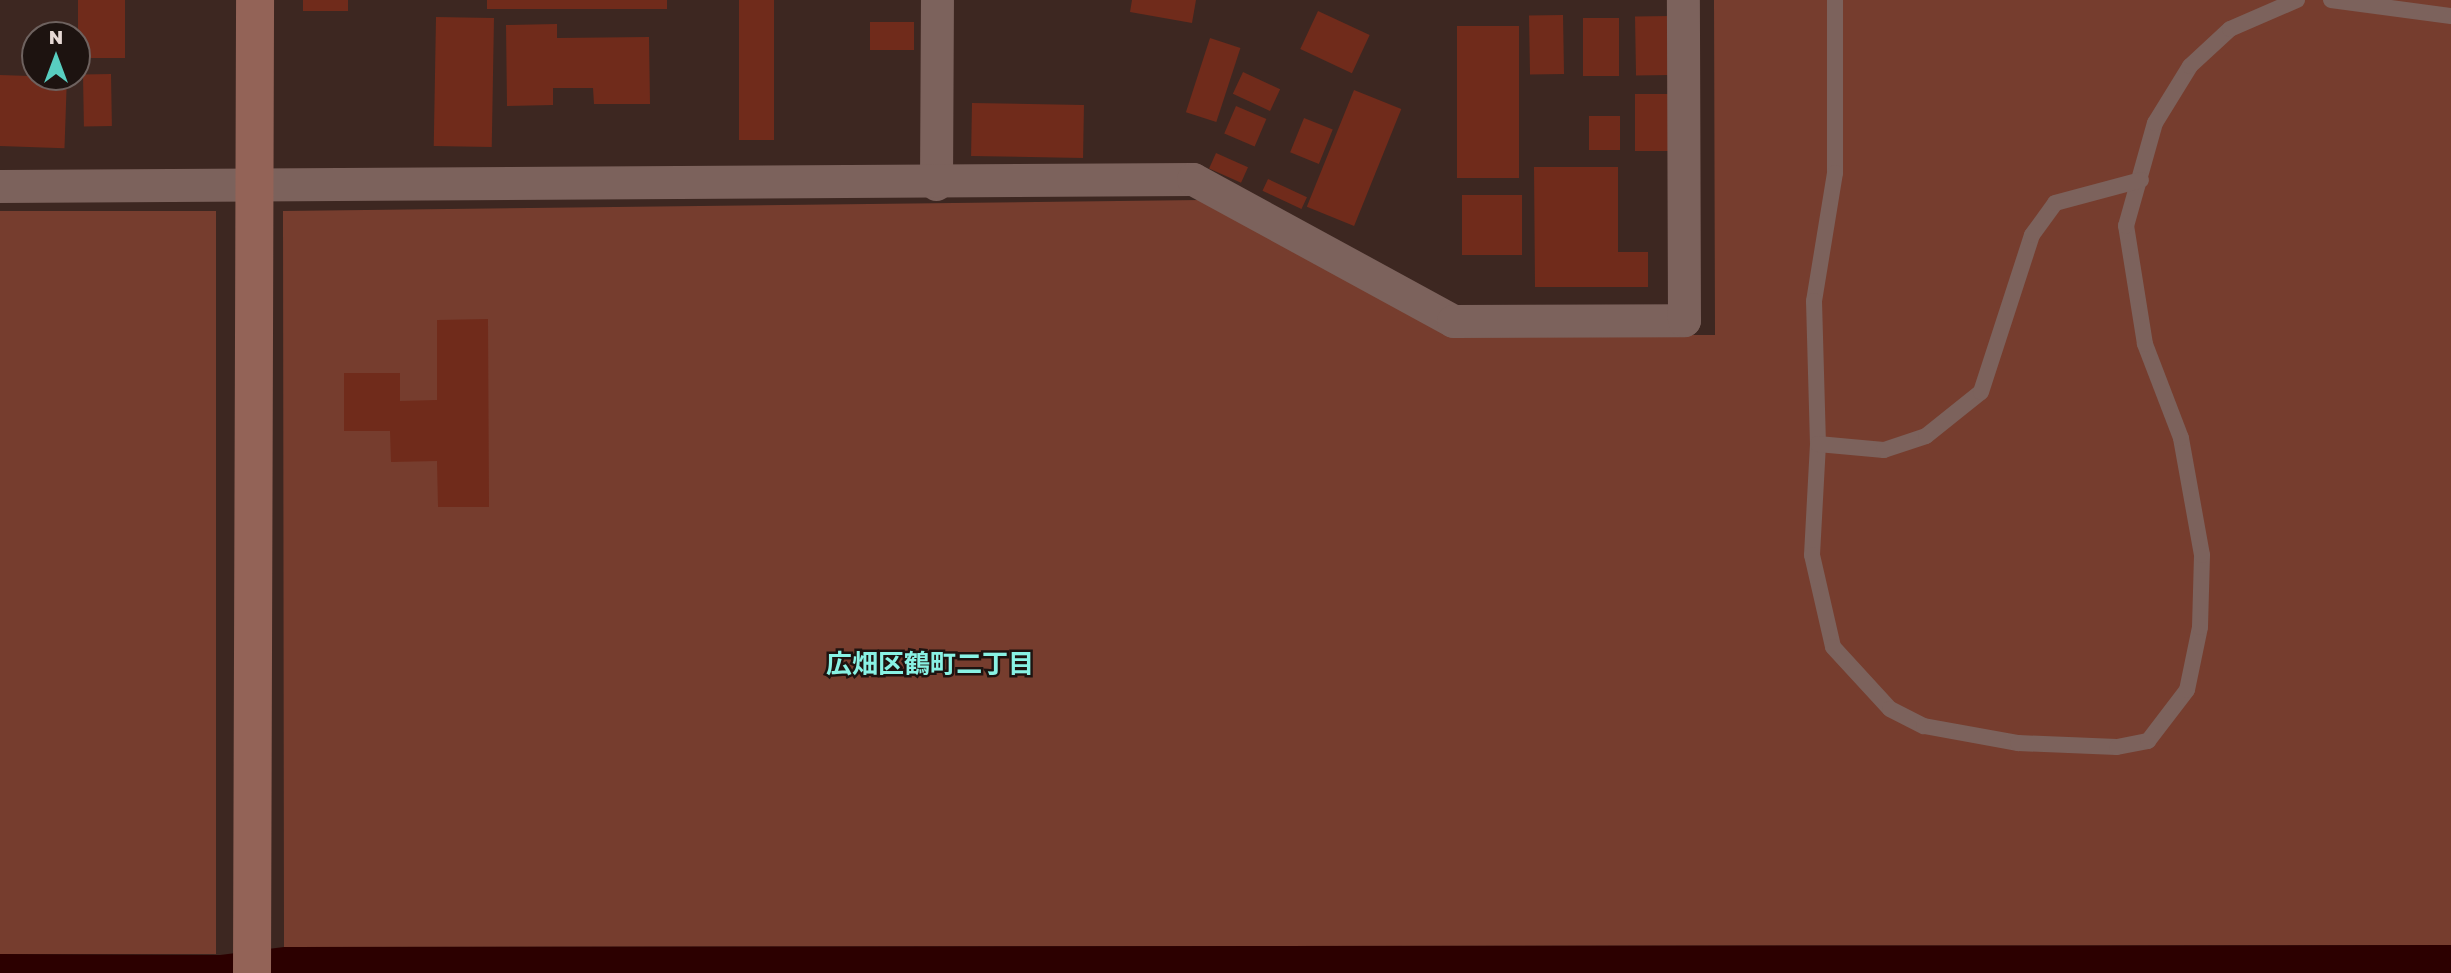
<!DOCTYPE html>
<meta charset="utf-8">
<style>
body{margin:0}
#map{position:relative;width:2451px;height:973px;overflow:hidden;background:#3d2721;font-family:"Golos Text","Noto Sans JP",sans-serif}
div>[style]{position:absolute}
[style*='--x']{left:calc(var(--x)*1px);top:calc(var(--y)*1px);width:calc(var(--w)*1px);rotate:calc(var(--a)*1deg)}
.green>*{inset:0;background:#763d2e;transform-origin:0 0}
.water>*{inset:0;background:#2c0000}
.building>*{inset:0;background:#702b1b;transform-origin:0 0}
.lane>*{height:16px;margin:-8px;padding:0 8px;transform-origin:8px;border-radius:8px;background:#7c625c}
.street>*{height:33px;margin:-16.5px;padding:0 16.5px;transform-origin:16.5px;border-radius:16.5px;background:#7c625c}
.secondary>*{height:38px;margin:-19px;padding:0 19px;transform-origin:19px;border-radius:19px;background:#936357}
span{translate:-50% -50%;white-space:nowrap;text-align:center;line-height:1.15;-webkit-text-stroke:5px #1d1310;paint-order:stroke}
.neighbourhood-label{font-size:26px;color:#89f2e4;font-weight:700}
.north{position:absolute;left:21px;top:21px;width:70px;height:70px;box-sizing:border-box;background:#1d1310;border:2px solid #6e625f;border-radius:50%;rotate:0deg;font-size:19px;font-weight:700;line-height:28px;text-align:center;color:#e7d9d5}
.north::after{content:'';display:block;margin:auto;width:24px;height:32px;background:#58cec0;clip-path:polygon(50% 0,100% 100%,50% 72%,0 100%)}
</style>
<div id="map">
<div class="green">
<div style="clip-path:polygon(1714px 0,2451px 0,2451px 945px,284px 947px,283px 211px,1200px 200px,1449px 335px,1715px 335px)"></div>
<div style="left:0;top:211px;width:216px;height:743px"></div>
</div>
<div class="water">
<div style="clip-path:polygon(2451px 945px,2451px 973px,0 973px,0 954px,220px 955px,284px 947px)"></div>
</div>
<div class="building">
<div style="left:78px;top:0;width:47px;height:58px"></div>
<div style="left:303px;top:0;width:45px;height:11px"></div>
<div style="left:487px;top:0;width:180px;height:9px"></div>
<div style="left:739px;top:0;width:35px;height:140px"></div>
<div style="clip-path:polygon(1132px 0,1196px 0,1192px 23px,1130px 12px)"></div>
<div style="left:1318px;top:11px;width:57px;height:42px;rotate:25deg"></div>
<div style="left:1563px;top:15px;width:59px;height:34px;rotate:89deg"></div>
<div style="left:1670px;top:16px;width:59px;height:35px;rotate:89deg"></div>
<div style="left:436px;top:17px;width:58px;height:129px;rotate:1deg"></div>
<div style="left:1583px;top:18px;width:36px;height:58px"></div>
<div style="left:870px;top:22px;width:44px;height:28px"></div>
<div style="clip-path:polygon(557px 24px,557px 38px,649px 37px,650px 104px,594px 104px,593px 88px,553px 88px,553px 105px,507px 106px,506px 25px)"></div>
<div style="left:1457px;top:26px;width:62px;height:152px"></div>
<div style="left:1210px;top:38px;width:32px;height:78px;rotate:18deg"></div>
<div style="left:1243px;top:72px;width:41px;height:24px;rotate:25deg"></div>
<div style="left:111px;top:74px;width:52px;height:28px;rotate:89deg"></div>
<div style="left:0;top:75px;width:67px;height:71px;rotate:2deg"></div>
<div style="left:1354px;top:90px;width:51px;height:126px;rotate:22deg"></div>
<div style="left:1635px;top:94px;width:37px;height:57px"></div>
<div style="left:972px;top:103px;width:112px;height:53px;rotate:1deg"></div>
<div style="left:1236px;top:106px;width:33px;height:30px;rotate:23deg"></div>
<div style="left:1589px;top:116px;width:31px;height:34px"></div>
<div style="left:1304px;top:118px;width:31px;height:37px;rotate:22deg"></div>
<div style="left:1216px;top:153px;width:35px;height:17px;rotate:24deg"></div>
<div style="clip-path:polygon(1534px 167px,1618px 167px,1618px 252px,1648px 252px,1648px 287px,1535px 287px)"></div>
<div style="left:1268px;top:179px;width:43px;height:13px;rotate:25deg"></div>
<div style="left:1462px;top:195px;width:60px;height:60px"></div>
<div style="clip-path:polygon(488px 319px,489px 507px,438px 507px,437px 461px,391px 462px,390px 431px,344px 431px,344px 373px,400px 373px,400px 401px,437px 400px,437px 320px)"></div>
</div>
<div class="lane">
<div style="--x:1835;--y:0;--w:173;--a:90"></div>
<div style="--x:1835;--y:173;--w:130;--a:99.3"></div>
<div style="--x:1814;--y:301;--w:143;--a:88.4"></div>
<div style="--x:1818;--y:444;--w:111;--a:93.1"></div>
<div style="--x:1812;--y:555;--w:94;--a:77.1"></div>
<div style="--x:1833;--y:647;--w:84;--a:47.4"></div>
<div style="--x:1890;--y:709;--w:38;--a:27"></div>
<div style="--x:1924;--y:726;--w:96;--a:10.3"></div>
<div style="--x:2018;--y:743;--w:99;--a:2.3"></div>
<div style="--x:2117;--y:747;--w:32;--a:-11"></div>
<div style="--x:2148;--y:741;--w:64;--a:-52.6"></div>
<div style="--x:2187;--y:690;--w:64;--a:-78.3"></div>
<div style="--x:2200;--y:627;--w:72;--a:-88.4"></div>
<div style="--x:2202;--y:555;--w:119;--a:-100.2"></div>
<div style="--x:2181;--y:438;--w:101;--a:-111"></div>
<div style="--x:2145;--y:344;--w:120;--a:-99.1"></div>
<div style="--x:2126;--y:226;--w:107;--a:-74.3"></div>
<div style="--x:2155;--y:123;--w:67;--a:-58.4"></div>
<div style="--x:2190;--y:66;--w:54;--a:-42.8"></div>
<div style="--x:2230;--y:29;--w:73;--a:-23.4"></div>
<div style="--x:2331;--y:0;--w:121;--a:7.6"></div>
<div style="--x:1818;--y:444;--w:66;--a:5.2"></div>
<div style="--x:1884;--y:450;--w:44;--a:-18.4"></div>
<div style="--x:1926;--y:436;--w:70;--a:-38.7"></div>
<div style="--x:1981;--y:392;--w:165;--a:-72"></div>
<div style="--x:2032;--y:235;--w:39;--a:-54"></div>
<div style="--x:2055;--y:203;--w:89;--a:-15"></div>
</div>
<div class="street">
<div style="--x:936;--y:184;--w:184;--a:-89.7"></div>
<div style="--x:0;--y:186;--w:1193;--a:-0.34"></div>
<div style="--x:1193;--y:179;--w:296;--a:28.6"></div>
<div style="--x:1453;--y:321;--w:231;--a:-0.2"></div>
<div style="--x:1684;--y:320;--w:320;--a:-90.2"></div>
</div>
<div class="secondary">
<div style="--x:252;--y:973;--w:973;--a:-89.82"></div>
</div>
<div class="neighbourhood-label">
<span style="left:930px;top:664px">広畑区鶴町二丁目</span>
</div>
<div class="north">N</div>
</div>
